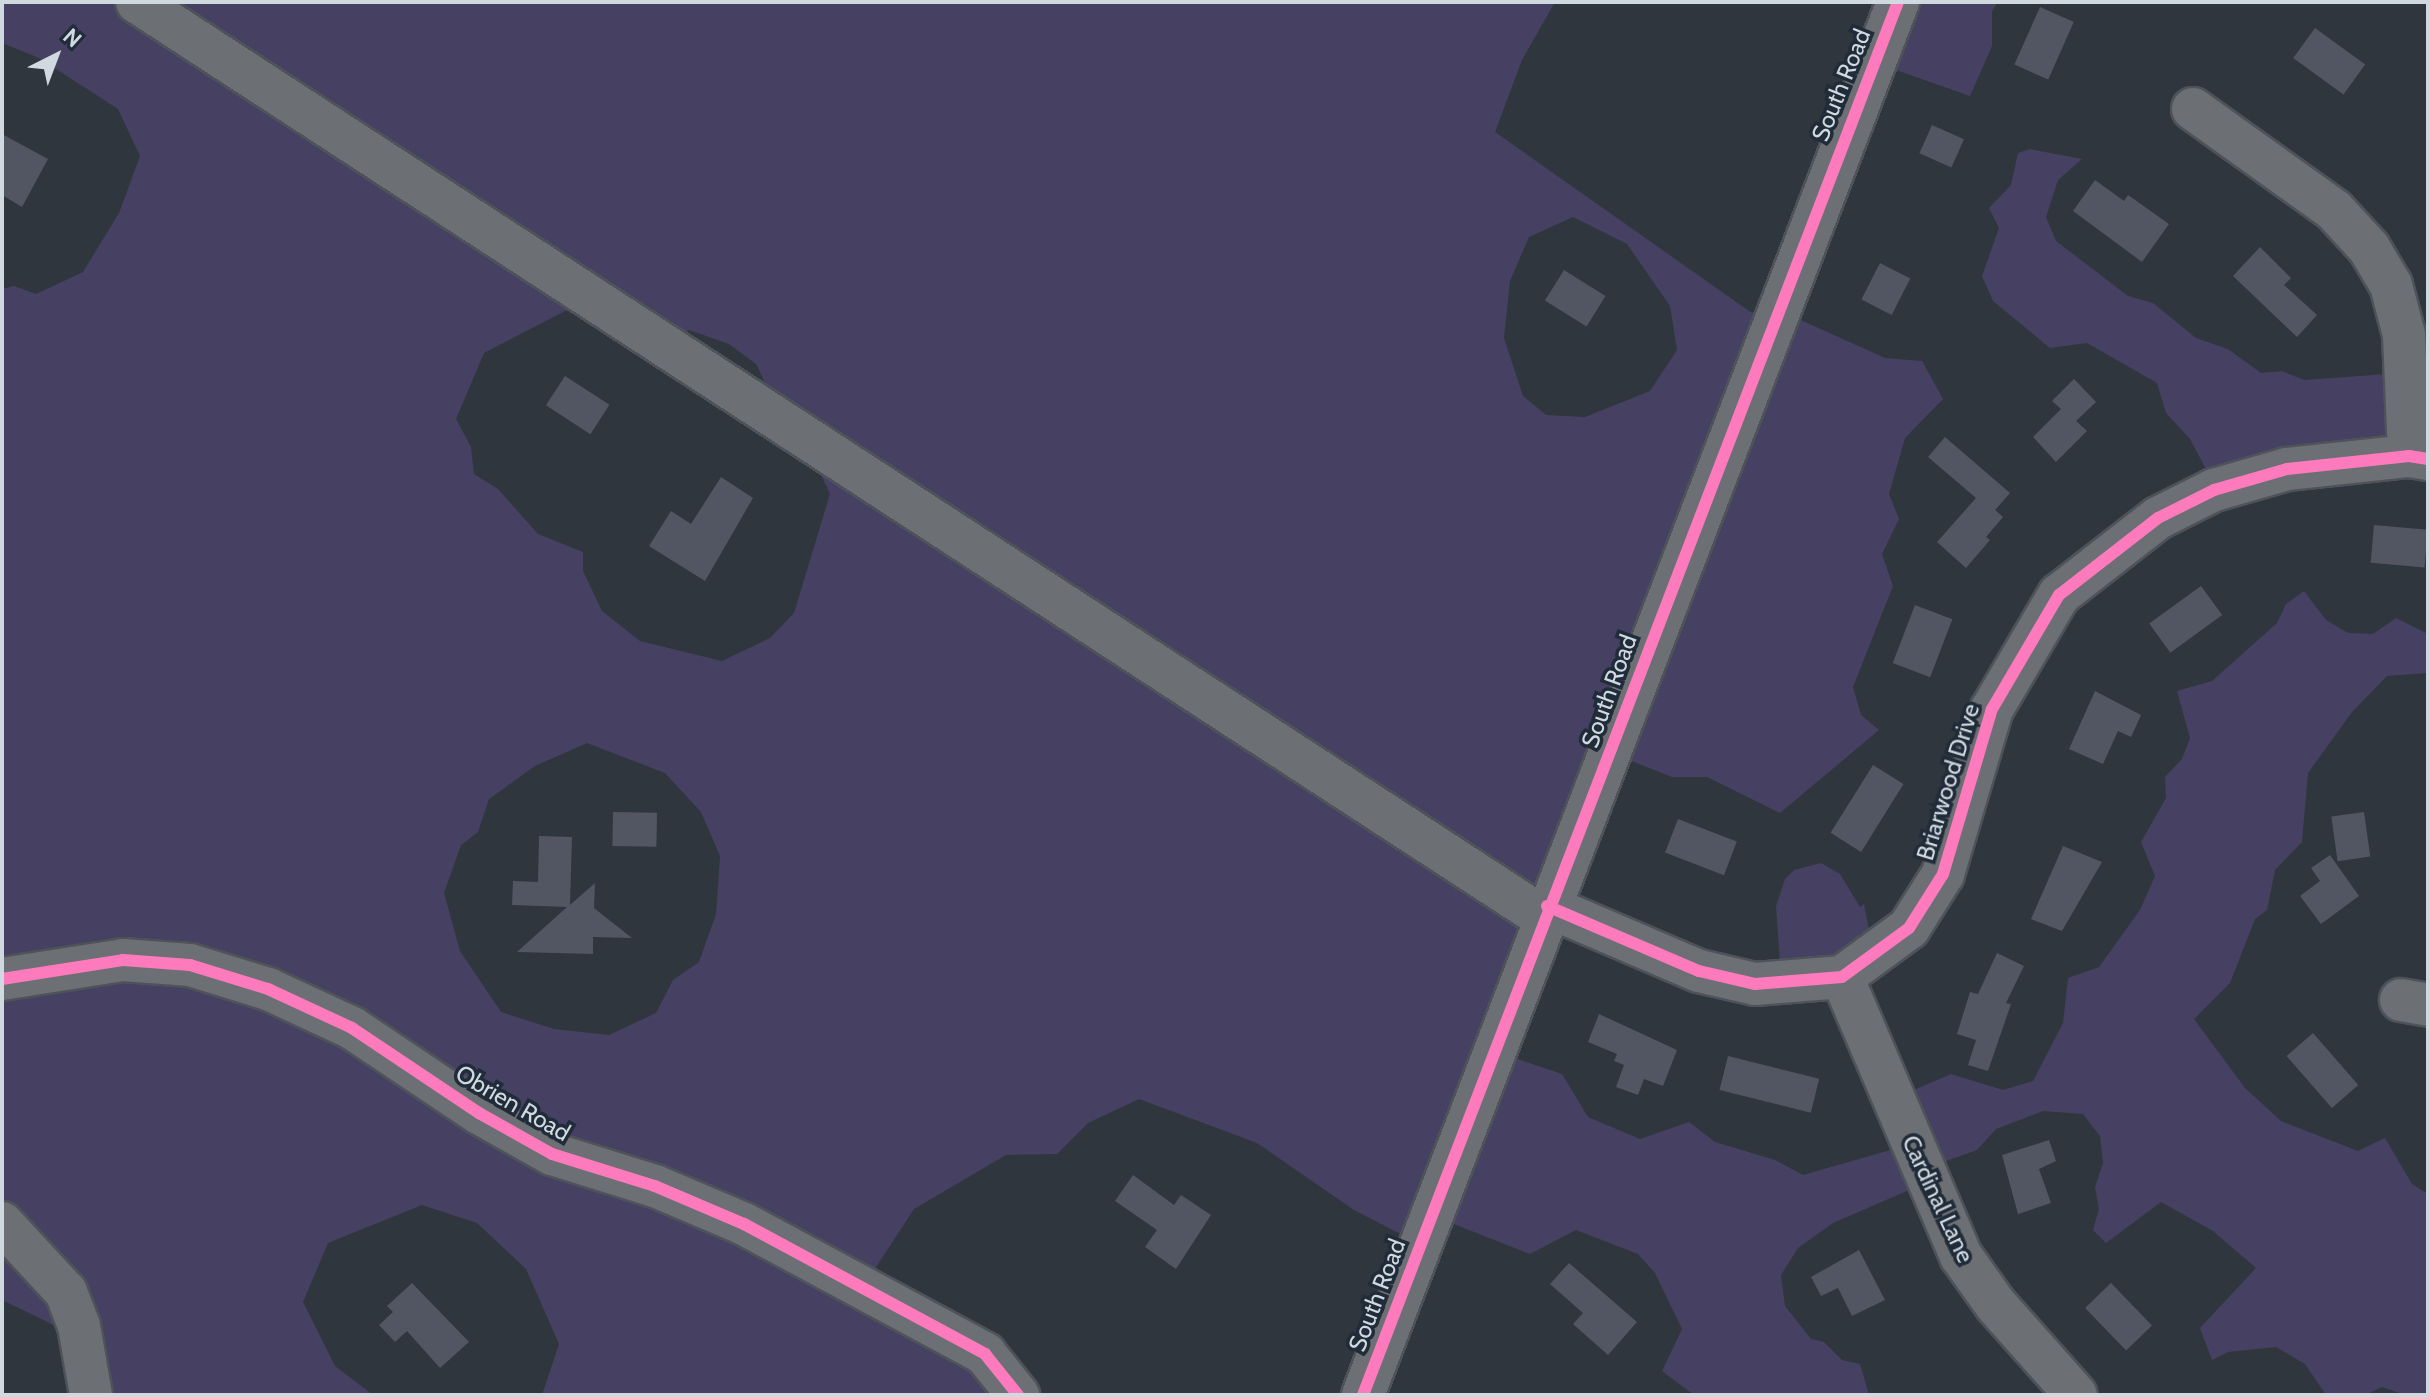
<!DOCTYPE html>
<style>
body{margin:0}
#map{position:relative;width:2430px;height:1397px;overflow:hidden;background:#30363d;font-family:Cabin,sans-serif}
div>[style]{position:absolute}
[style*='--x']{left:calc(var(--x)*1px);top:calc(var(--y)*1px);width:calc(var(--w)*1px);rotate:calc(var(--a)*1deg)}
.green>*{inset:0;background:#464062}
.building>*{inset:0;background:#515662;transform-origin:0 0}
.roads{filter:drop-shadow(2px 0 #4e535a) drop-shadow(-2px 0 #4e535a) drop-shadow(0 2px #4e535a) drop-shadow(0 -2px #4e535a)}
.minor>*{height:42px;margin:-21px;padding:0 21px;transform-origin:21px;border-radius:21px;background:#6c6f73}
.cycleway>*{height:12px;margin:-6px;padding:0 6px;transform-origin:6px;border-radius:6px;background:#fd7abc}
span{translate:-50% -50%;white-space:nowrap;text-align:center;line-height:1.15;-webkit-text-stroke:7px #202c39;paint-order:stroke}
.street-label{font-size:24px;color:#d0d8e0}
.frame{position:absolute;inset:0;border:4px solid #d0d8e0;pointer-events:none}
.north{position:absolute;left:16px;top:16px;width:80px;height:80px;-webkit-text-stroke:6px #202c39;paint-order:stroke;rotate:42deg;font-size:22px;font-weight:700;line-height:32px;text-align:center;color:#d0d8e0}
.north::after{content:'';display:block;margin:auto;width:28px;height:36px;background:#d0d8e0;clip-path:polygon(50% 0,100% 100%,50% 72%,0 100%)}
</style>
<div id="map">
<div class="green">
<div style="clip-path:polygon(evenodd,2px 2px,1555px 2px,1522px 60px,1495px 132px,1749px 311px,1770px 321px,1785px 313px,1885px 358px,1922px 361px,1943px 399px,1905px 438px,1889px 494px,1899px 519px,1882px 554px,1893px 586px,1853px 687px,1861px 715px,1879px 730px,1780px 813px,1707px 777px,1672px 777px,1619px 756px,1500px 1053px,1562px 1074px,1588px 1117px,1640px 1139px,1689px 1122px,1715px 1142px,1775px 1160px,1803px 1175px,1901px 1147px,1895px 1098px,1951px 1074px,2003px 1090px,2033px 1081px,2063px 1023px,2068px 978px,2099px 967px,2140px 910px,2155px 876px,2141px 842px,2166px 798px,2165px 777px,2182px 759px,2190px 738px,2177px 691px,2212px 681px,2277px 623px,2286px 604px,2304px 591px,2326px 620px,2348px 633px,2373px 634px,2396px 618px,2428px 634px,2428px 673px,2387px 676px,2352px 712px,2308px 773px,2302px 842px,2275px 870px,2267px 910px,2255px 919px,2230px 983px,2194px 1019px,2245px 1088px,2281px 1121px,2358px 1151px,2385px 1138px,2412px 1184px,2428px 1194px,2428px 1395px,2405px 1395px,2382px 1387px,2365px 1395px,2326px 1395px,2305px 1364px,2276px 1347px,2228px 1352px,2212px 1360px,2200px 1328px,2256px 1268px,2213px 1231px,2161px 1202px,2106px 1243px,2093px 1230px,2099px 1209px,2095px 1187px,2103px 1163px,2100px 1136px,2083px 1114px,2043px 1111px,1996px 1129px,1977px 1150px,1921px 1170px,1916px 1187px,1833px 1223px,1798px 1248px,1781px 1275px,1785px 1306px,1811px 1339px,1824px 1342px,1842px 1360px,1860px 1364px,1869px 1395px,1694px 1395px,1662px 1371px,1682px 1329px,1655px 1273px,1638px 1254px,1576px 1230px,1530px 1254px,1436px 1217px,1422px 1245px,1354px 1210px,1257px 1143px,1139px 1099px,1088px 1123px,1057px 1154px,1006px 1155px,914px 1209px,861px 1290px,1007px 1395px,542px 1395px,559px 1344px,526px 1269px,477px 1223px,422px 1205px,328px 1243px,303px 1302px,335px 1366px,373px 1395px,108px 1395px,97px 1346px,2px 1300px,2px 289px,14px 286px,36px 294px,83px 272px,119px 213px,140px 156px,118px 109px,39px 58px,2px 43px,2px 2px,1573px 217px,1627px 244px,1670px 306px,1677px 350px,1650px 391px,1585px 417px,1546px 415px,1523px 396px,1504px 338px,1510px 281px,1529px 237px,1573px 217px,2px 2px,573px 307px,652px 345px,689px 330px,729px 344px,756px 364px,778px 410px,808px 447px,830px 494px,794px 613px,770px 638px,722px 661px,640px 641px,602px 611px,583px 571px,583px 552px,538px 534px,498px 489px,474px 474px,471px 447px,456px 419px,484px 353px,573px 307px,2px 2px,587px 743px,665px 773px,701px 812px,720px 856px,716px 914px,699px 962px,673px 980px,656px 1013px,609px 1035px,554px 1029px,501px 1012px,460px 951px,444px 893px,461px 845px,478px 832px,489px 799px,535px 766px,587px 743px)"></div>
<div style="clip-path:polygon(1900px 2px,1998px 2px,1992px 11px,1992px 46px,1970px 96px,1876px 63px)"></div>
<div style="clip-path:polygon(2030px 149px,2082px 159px,2058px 180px,2046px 217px,2056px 241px,2128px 296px,2153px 303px,2196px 338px,2228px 349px,2261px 373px,2282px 371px,2304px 380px,2387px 374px,2394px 455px,2215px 486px,2190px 439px,2166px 413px,2157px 383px,2087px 343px,2050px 348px,1993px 301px,1982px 276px,1999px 228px,1989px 208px,2011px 185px,2018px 153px)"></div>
<div style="clip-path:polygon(1821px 863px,1840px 874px,1860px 907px,1864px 904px,1872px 946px,1781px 977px,1776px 906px,1785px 879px,1794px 870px)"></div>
</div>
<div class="building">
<div style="left:2040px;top:7px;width:37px;height:63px;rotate:24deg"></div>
<div style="left:2315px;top:28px;width:62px;height:37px;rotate:36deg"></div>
<div style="left:1932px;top:125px;width:35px;height:31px;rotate:24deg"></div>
<div style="clip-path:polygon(2px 134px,48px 159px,22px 207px,2px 195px)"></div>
<div style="clip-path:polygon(2095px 180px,2124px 201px,2128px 195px,2169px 224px,2142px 262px,2073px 211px)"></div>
<div style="clip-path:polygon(2260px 247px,2291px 278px,2284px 285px,2317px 315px,2297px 337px,2233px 276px)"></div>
<div style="left:1880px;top:263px;width:34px;height:41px;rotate:27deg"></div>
<div style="left:1564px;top:270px;width:49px;height:36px;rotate:32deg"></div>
<div style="left:565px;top:376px;width:53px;height:35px;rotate:33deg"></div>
<div style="clip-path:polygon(2074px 379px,2096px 402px,2076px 421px,2087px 431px,2056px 462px,2033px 437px,2061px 409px,2052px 401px)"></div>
<div style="clip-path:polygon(1945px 437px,2010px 493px,1995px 510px,2003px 517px,1986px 537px,1990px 540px,1966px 568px,1937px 542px,1976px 498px,1928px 457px)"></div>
<div style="clip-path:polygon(721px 477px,753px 498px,705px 581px,649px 546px,671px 511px,691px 524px)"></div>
<div style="left:2374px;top:525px;width:54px;height:38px;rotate:5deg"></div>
<div style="left:2201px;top:586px;width:36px;height:64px;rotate:54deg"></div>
<div style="left:1915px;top:605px;width:40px;height:62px;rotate:21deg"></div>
<div style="clip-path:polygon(2095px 691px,2141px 715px,2131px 737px,2118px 731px,2103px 764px,2069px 749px)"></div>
<div style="left:1873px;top:765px;width:36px;height:80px;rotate:32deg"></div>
<div style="left:613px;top:812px;width:44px;height:34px;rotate:1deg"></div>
<div style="left:2364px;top:812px;width:45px;height:33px;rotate:82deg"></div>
<div style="left:1678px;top:819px;width:63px;height:36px;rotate:21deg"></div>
<div style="clip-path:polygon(539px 836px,572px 837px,570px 905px,595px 883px,594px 908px,632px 938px,593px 937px,593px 954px,517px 952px,567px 907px,512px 905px,513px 881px,538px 882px)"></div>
<div style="clip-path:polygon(2063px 846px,2102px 862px,2062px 931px,2031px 919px)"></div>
<div style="clip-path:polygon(2330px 855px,2359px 896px,2321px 924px,2300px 896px,2320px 881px,2311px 868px)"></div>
<div style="clip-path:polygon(1997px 953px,2024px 966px,2006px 1003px,2011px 1004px,1988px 1071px,1968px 1065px,1976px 1040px,1957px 1034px,1970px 992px,1978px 994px)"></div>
<div style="clip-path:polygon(1599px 1014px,1677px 1050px,1663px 1086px,1644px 1079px,1638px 1095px,1616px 1087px,1624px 1065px,1614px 1061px,1617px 1054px,1588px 1042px)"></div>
<div style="left:2313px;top:1033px;width:69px;height:35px;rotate:49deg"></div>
<div style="left:1728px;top:1056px;width:94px;height:35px;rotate:14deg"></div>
<div style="clip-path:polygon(2049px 1140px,2056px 1161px,2039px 1169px,2051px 1203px,2018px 1214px,2002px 1155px)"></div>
<div style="clip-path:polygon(1133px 1175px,1174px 1205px,1181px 1195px,1211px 1215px,1176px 1269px,1145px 1247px,1157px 1230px,1115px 1201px)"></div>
<div style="clip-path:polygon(1859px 1250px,1885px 1300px,1852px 1316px,1838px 1288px,1821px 1296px,1811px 1277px)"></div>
<div style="clip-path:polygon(1569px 1263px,1637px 1322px,1608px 1355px,1573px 1324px,1583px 1313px,1550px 1284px)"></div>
<div style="clip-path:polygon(412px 1283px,469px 1342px,440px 1368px,407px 1331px,395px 1342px,379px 1325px,393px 1312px,387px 1306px)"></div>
<div style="left:2111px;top:1283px;width:59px;height:36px;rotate:46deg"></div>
</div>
<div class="roads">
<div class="minor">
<div style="--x:137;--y:2;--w:1678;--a:33.06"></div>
<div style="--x:2193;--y:109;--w:173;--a:35.6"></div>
<div style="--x:2334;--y:210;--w:52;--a:47.4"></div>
<div style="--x:2369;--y:248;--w:43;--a:59.3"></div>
<div style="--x:2391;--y:285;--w:52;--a:75.4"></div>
<div style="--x:2404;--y:335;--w:121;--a:87.6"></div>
<div style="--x:1547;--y:906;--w:165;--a:23.2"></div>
<div style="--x:1699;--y:971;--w:57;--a:13.1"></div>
<div style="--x:1755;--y:984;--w:87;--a:-4.6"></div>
<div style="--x:1842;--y:977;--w:83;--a:-36.2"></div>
<div style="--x:1909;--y:928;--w:64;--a:-57.8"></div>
<div style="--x:1943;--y:874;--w:172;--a:-73.5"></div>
<div style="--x:1992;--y:709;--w:132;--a:-59.6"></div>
<div style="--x:2059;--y:595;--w:125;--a:-37.9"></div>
<div style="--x:2158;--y:518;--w:63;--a:-26.6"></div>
<div style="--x:2214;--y:490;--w:76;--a:-16"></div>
<div style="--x:2287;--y:469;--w:123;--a:-6.1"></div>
<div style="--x:2409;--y:456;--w:19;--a:9"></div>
<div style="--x:1842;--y:977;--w:303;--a:66.9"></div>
<div style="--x:1961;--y:1256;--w:60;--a:54.5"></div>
<div style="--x:1996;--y:1305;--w:120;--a:48.4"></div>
<div style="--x:2;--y:979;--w:122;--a:-8.9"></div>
<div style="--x:123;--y:960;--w:67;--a:4.3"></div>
<div style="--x:190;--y:965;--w:82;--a:17.1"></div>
<div style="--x:268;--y:989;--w:93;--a:24.9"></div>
<div style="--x:352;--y:1028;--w:153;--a:33.8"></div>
<div style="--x:479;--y:1113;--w:84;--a:29.3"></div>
<div style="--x:552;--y:1154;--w:108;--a:17.3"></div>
<div style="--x:655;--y:1186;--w:97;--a:23.1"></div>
<div style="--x:744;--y:1224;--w:274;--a:28.3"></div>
<div style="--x:985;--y:1354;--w:53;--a:51.2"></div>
<div style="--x:2401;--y:1000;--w:27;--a:10"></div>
<div style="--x:2;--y:1223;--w:94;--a:47.2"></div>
<div style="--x:66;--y:1292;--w:36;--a:69"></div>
<div style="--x:79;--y:1326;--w:70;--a:80.1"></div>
<div style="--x:1363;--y:1395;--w:1492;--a:-68.99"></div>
</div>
</div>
<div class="cycleway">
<div style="--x:1547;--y:906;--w:165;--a:23.2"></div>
<div style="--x:1699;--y:971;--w:57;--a:13.1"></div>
<div style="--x:1755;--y:984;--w:87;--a:-4.6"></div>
<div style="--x:1842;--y:977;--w:83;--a:-36.2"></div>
<div style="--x:1909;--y:928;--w:64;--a:-57.8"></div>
<div style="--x:1943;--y:874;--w:172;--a:-73.5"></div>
<div style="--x:1992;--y:709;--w:132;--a:-59.6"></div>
<div style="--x:2059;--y:595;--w:125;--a:-37.9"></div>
<div style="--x:2158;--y:518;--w:63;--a:-26.6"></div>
<div style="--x:2214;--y:490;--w:76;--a:-16"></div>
<div style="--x:2287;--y:469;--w:123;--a:-6.1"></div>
<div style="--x:2409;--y:456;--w:19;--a:9"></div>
<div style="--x:2;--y:979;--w:122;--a:-8.9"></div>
<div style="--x:123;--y:960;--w:67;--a:4.3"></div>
<div style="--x:190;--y:965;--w:82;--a:17.1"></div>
<div style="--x:268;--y:989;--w:93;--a:24.9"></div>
<div style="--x:352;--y:1028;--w:153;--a:33.8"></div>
<div style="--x:479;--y:1113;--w:84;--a:29.3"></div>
<div style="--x:552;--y:1154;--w:108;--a:17.3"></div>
<div style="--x:655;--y:1186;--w:97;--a:23.1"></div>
<div style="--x:744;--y:1224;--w:274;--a:28.3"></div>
<div style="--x:985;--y:1354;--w:53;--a:51.2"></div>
<div style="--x:1363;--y:1395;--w:1492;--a:-68.99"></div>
</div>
<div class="street-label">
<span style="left:1841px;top:85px;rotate:-68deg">South Road</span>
<span style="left:1609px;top:691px;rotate:-70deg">South Road</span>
<span style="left:1948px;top:782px;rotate:-73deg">Briarwood Drive</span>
<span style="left:513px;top:1103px;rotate:30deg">Obrien Road</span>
<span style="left:1938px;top:1199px;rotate:65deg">Cardinal Lane</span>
<span style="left:1377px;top:1295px;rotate:-69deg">South Road</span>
</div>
<div class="frame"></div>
<div class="north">N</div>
</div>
